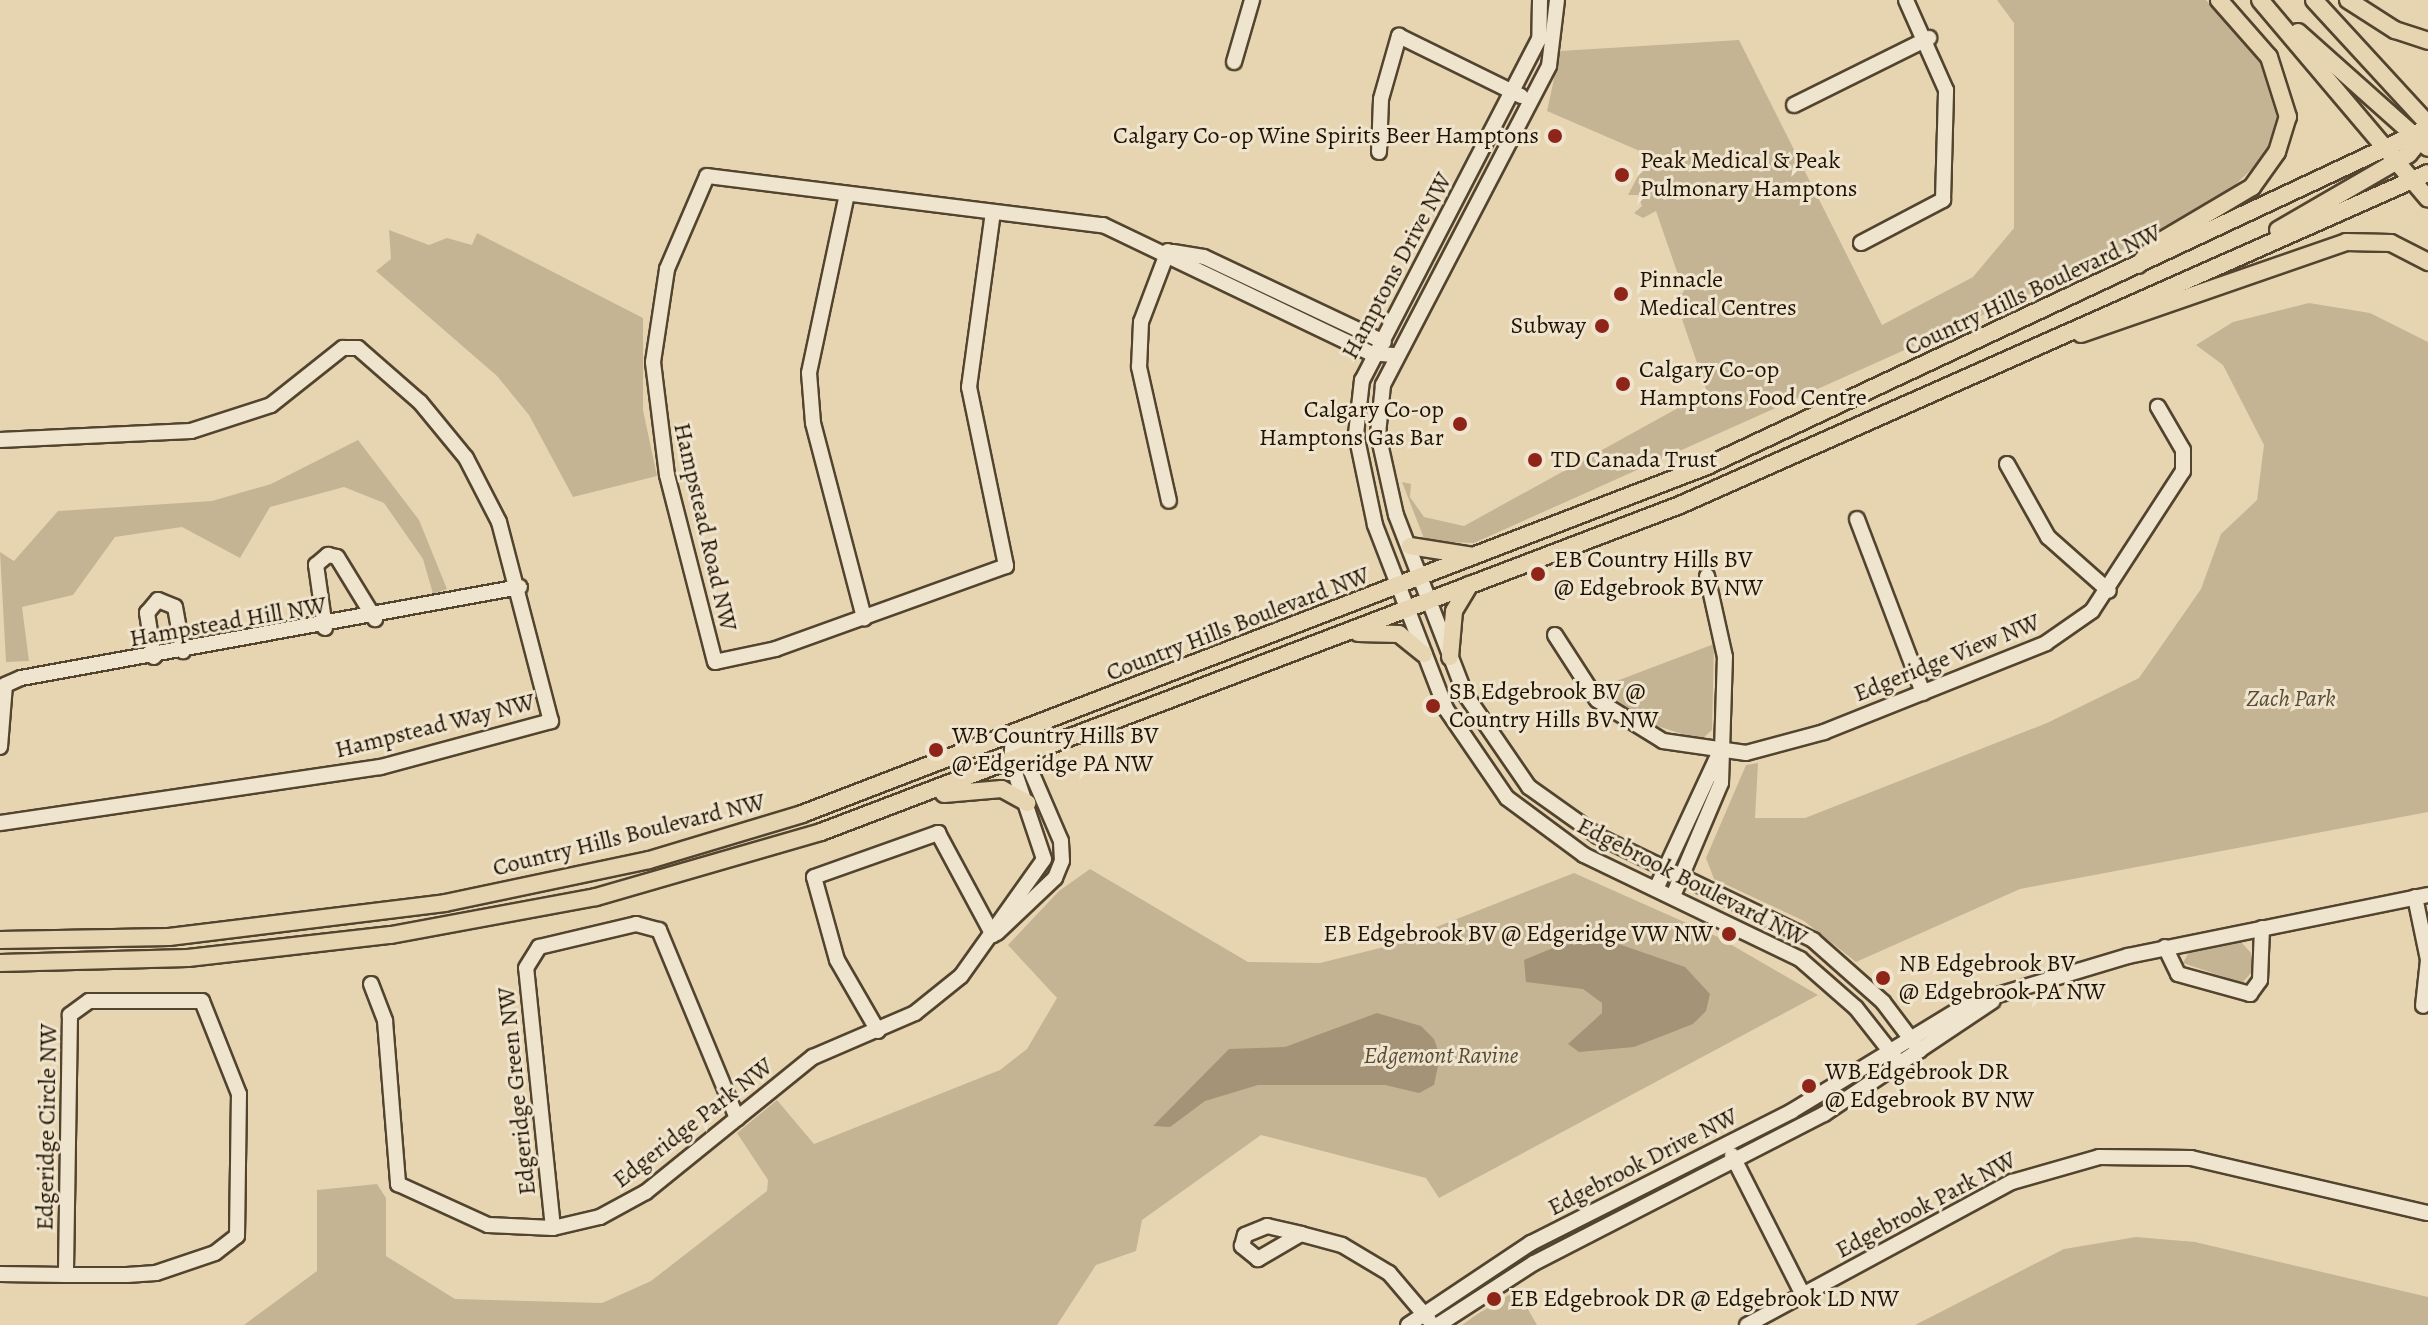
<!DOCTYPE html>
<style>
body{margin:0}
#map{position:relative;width:2428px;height:1325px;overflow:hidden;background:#e7d5b2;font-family:Alegreya,serif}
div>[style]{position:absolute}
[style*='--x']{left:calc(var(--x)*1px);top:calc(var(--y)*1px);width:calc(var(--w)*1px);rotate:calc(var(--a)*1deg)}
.green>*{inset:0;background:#c5b494}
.water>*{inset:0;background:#a49376}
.roads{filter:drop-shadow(2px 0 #52442e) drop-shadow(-2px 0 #52442e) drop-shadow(0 2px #52442e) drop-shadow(0 -2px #52442e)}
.minor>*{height:14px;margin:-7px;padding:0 7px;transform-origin:7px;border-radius:7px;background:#efe4cd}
.major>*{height:16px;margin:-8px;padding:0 8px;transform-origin:8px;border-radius:8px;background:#e7d5b2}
.dots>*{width:22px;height:22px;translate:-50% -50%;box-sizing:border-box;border:4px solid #efe4cd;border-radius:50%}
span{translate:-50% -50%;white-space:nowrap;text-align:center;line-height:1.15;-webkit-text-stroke:6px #efe4cd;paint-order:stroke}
.poi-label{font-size:24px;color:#211302}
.right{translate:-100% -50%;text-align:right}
.left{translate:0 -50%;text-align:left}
.street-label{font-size:24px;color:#211302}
.park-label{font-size:24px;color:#5a4b35;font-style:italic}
</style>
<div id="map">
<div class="green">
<div style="clip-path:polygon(1997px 0,2206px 0,2264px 65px,2277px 96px,2277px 130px,2267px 154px,2227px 193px,2099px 263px,1474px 543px,1425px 541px,1402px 482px,1411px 484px,1410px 497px,1424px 517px,1464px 526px,1707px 392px,1674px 296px,1684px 292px,1656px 211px,1643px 218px,1634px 213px,1642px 206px,1638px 195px,1628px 195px,1649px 155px,1547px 111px,1560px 51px,1739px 40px,1882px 325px,1973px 277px,2014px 228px,2014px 23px)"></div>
<div style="clip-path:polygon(389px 230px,429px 245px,447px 238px,472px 245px,477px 233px,643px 318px,643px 410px,657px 476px,573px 497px,529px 415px,497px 376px,376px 271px,391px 259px)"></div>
<div style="clip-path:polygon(2309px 303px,2370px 313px,2428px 342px,2428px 812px,2020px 889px,1856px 962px,1804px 921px,1714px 879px,1706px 858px,1746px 765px,1758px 763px,1755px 818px,1805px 818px,2047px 723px,2139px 678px,2201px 589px,2221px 534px,2257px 500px,2264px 445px,2223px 365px,2196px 345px,2233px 322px)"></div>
<div style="clip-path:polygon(358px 440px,419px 520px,447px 589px,433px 594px,423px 559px,384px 503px,344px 487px,270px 507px,240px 558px,182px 527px,115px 537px,73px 595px,22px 607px,29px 661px,6px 662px,0 552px,14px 561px,58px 511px,212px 501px,271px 484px)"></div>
<div style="clip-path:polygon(1714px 644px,1712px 730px,1701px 740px,1654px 725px,1598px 688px)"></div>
<div style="clip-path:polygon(1090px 869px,1248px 962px,1320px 963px,1388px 946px,1574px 873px,1718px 937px,1818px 995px,1439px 1198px,1426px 1178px,1261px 1135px,1142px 1220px,1136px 1251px,1096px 1265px,1057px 1325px,244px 1325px,317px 1271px,317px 1190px,377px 1184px,386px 1198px,386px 1256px,455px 1299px,602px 1303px,651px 1281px,767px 1191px,768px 1180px,737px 1133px,777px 1100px,814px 1144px,1000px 1070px,1027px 1049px,1057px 998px,1008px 945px,1059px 891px)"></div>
<div style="clip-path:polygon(2241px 942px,2251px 953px,2251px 973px,2242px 983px,2183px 963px,2190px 950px)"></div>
<div style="clip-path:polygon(2136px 1237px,2195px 1242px,2428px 1297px,2428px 1325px,1915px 1325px,2064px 1249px)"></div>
<div style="clip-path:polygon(1517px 1290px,1537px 1325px,1462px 1325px,1476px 1315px)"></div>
</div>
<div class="water">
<div style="clip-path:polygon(1610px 941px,1685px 967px,1710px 994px,1706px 1011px,1693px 1024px,1634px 1047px,1579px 1052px,1568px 1044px,1602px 1013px,1602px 1003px,1583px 989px,1526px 982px,1524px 960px,1560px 945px)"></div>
<div style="clip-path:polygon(1377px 1013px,1421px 1026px,1434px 1039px,1440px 1056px,1434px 1085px,1419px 1093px,1385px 1085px,1258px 1085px,1205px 1101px,1170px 1127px,1153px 1126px,1229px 1049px,1285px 1047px)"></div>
</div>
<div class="roads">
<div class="minor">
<div style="--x:1540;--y:0;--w:39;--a:91"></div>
<div style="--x:1539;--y:39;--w:384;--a:117.4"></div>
<div style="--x:1362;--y:380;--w:54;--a:96.3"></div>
<div style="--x:1356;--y:434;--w:93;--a:78.2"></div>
<div style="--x:1375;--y:525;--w:197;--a:68.9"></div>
<div style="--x:1446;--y:709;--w:108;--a:55.6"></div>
<div style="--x:1507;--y:798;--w:96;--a:36.5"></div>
<div style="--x:1584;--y:855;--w:240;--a:25.7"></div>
<div style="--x:1800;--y:959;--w:74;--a:41.2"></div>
<div style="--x:1856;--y:1008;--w:71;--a:51.8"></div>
<div style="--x:1557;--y:0;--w:66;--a:96.9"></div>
<div style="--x:1549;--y:66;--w:360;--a:117.5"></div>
<div style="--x:1383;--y:385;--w:49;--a:95.8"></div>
<div style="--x:1378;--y:434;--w:83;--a:77.5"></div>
<div style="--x:1396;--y:515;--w:192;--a:68.9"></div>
<div style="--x:1465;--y:694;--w:113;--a:55.5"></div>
<div style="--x:1529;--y:787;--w:85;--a:35.4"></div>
<div style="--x:1598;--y:836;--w:239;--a:25.8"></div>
<div style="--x:1813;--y:940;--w:94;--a:41.5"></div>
<div style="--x:1883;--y:1002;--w:61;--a:52.9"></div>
<div style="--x:1234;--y:62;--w:65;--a:-73.8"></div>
<div style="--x:1794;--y:105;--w:151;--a:-26.4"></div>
<div style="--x:1379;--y:152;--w:53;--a:-87.8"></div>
<div style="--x:1381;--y:99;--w:66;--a:-74.1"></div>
<div style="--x:1399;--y:36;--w:136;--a:26.2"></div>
<div style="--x:847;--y:194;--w:183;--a:102"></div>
<div style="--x:809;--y:373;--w:50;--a:85.4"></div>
<div style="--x:813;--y:423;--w:202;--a:75.3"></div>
<div style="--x:993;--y:212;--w:177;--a:97.8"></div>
<div style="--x:969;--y:387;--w:183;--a:78.3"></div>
<div style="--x:1006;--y:566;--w:245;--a:160.2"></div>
<div style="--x:776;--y:649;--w:62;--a:168"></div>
<div style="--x:715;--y:662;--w:193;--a:-104.4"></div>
<div style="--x:667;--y:475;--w:114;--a:-97.1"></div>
<div style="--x:653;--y:362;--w:94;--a:-81.4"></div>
<div style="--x:667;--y:269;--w:101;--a:-66.7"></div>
<div style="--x:707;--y:176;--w:399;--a:7.1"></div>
<div style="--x:1103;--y:225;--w:296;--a:25.6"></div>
<div style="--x:1370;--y:353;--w:23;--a:5"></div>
<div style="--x:1861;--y:243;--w:93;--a:-27.7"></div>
<div style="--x:1943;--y:200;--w:110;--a:-88.4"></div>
<div style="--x:1946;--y:90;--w:98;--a:-114"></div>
<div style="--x:1168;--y:251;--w:76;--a:110.8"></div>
<div style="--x:1141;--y:322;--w:45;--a:92.5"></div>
<div style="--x:1139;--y:367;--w:137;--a:77.4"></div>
<div style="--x:1173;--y:252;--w:31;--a:9"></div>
<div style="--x:1204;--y:257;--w:199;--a:25.3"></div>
<div style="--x:0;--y:440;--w:191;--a:-2.7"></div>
<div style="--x:191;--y:431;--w:84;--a:-18"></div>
<div style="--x:271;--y:405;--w:92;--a:-38.4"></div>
<div style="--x:343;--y:348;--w:15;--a:0"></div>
<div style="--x:358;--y:348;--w:82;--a:41.1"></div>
<div style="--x:420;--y:402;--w:72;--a:50.6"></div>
<div style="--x:466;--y:458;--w:72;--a:62.7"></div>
<div style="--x:499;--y:522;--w:206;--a:75.4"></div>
<div style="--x:551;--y:721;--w:177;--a:164.9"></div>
<div style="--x:380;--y:767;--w:384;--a:171.6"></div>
<div style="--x:2007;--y:464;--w:84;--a:60.7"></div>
<div style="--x:2048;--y:537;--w:81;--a:41.5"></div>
<div style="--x:1857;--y:519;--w:186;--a:69.2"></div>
<div style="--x:325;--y:628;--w:64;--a:-98.1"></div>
<div style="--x:316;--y:565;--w:16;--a:-40"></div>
<div style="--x:328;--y:555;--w:9;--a:13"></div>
<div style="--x:337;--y:557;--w:73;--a:58.5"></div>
<div style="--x:1555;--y:635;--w:77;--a:57.1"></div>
<div style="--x:1597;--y:700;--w:78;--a:31.8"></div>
<div style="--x:1663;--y:741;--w:84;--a:8.2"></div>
<div style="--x:1746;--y:753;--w:81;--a:-15.1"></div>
<div style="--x:1824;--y:732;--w:239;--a:-21.8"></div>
<div style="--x:2046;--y:643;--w:56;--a:-34.8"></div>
<div style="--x:2092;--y:611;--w:167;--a:-57"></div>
<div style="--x:2183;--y:471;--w:21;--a:-90"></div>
<div style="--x:2183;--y:450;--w:50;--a:-120.2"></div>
<div style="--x:154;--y:657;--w:45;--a:-99"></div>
<div style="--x:147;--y:613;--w:17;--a:-50"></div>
<div style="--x:158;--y:600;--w:18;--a:22"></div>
<div style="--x:175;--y:607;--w:45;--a:79.7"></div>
<div style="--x:0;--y:747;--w:62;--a:-85.4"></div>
<div style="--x:5;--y:685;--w:17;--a:-24"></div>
<div style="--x:21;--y:678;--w:507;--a:-10.34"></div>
<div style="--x:1656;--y:889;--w:150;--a:-65.1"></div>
<div style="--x:1673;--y:896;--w:123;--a:-67"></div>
<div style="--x:1721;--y:783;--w:126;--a:-88.2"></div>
<div style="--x:1725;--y:657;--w:83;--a:-102.5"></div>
<div style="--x:2415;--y:897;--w:64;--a:78.3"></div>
<div style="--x:2428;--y:960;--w:46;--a:96.2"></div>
<div style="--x:997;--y:933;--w:80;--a:-43.5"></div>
<div style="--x:1055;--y:878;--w:18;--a:-68"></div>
<div style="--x:1062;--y:861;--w:20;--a:-93"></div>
<div style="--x:1061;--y:841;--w:103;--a:-113.3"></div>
<div style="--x:2165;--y:947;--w:30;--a:64"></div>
<div style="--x:2178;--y:974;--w:75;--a:15.5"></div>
<div style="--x:2250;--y:994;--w:17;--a:-54"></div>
<div style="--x:2260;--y:980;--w:52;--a:-87.8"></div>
<div style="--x:371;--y:984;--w:40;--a:69"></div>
<div style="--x:385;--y:1021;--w:164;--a:85.4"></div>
<div style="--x:398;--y:1184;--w:99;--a:24.5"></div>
<div style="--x:488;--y:1225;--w:65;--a:2.6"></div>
<div style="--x:553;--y:1228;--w:48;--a:-13.2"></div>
<div style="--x:600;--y:1217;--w:52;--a:-28.5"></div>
<div style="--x:646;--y:1192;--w:215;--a:-39"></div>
<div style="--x:813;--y:1057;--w:111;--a:-23.3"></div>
<div style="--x:915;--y:1013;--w:59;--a:-38.8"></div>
<div style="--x:961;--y:976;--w:143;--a:-54.6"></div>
<div style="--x:1044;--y:859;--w:103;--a:-108.6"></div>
<div style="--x:1011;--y:761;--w:23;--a:-85"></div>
<div style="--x:878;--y:1031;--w:82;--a:-120"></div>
<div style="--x:837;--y:960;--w:86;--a:-105.5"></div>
<div style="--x:814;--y:877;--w:132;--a:-19.5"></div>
<div style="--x:938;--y:833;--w:116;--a:61.7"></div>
<div style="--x:1732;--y:1155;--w:157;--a:63.1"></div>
<div style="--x:553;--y:1228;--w:261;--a:-95.9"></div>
<div style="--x:526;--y:968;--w:25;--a:-58"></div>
<div style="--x:539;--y:947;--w:100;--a:-13.3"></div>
<div style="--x:636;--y:924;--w:24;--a:15"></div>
<div style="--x:659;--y:930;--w:204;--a:67.5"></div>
<div style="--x:1301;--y:1234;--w:50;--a:149.8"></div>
<div style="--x:1258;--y:1259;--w:21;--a:-141"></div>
<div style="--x:1242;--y:1246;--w:11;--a:-75"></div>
<div style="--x:1245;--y:1235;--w:24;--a:-22"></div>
<div style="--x:1267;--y:1226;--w:35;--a:13"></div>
<div style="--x:1301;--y:1234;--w:42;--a:15"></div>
<div style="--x:1342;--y:1245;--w:55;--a:30.8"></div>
<div style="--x:1389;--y:1273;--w:62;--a:49.6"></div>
<div style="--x:0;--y:1274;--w:66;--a:0.9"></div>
<div style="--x:66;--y:1275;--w:61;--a:0"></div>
<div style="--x:127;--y:1275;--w:29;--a:-4"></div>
<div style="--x:156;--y:1273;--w:62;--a:-18.7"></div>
<div style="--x:215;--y:1253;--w:28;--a:-38"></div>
<div style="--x:237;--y:1236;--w:142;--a:-89.2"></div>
<div style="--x:239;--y:1094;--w:100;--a:-111.7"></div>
<div style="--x:202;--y:1001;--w:113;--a:180"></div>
<div style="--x:89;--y:1001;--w:24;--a:144"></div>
<div style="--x:70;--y:1015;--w:260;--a:90.9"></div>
<div style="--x:1408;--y:1325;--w:148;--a:-33.7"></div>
<div style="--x:1531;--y:1243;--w:292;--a:-26.8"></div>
<div style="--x:1792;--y:1111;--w:206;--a:-31.3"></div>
<div style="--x:1968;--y:1004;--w:167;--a:-16.7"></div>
<div style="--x:2128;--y:956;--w:306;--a:-11.5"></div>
<div style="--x:1438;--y:1325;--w:114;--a:-32.9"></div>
<div style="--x:1534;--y:1263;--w:326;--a:-27.2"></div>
<div style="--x:1824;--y:1114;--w:203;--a:-33.8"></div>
<div style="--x:1747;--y:1325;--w:301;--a:-28.4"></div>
<div style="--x:2012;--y:1182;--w:91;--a:-16"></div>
<div style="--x:2099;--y:1157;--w:92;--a:0.6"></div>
<div style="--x:2191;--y:1158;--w:243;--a:13.1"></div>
</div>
<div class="major">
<div style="--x:2260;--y:0;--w:260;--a:49.8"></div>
<div style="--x:2314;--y:0;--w:168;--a:47.4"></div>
<div style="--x:2348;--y:0;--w:56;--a:32.6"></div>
<div style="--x:2395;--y:30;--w:35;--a:18"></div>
<div style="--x:2298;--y:32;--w:174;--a:41.7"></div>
<div style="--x:2278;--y:230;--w:151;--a:-30.1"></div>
<div style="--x:2409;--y:154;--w:26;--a:-51"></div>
<div style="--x:2138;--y:265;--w:28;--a:-49"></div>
<div style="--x:2156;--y:244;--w:112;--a:-30.7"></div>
<div style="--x:2252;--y:187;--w:43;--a:-54.5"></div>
<div style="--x:2277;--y:152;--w:37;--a:-73"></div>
<div style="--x:2288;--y:117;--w:63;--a:-107.6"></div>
<div style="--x:2269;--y:57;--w:76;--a:-131.3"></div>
<div style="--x:2081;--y:334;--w:281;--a:-19.1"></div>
<div style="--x:2346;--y:242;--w:45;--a:1.3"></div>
<div style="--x:2391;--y:243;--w:42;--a:27.2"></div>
<div style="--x:1410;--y:546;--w:64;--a:9"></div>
<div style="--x:1358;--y:633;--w:41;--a:1.4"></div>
<div style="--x:1399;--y:634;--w:32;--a:39"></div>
<div style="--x:1450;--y:657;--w:46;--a:-85"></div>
<div style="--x:1454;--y:611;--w:31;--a:-59"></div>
<div style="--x:944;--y:794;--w:58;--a:-4.9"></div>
<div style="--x:1002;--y:789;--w:29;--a:29"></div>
<div style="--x:0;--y:940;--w:169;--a:-1"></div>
<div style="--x:169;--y:937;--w:278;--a:-7"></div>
<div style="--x:445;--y:903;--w:208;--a:-11.9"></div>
<div style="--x:649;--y:860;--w:160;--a:-16.7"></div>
<div style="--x:802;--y:814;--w:970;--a:-21.03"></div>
<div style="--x:1707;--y:466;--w:796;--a:-25.12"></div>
<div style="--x:0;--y:963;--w:188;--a:-1.5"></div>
<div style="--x:188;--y:958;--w:204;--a:-6.5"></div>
<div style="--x:391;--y:935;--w:208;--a:-10.5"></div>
<div style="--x:596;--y:897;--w:234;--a:-16.1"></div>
<div style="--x:821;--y:832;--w:919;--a:-20.84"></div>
<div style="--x:1680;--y:505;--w:818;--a:-23.93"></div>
</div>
</div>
<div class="dots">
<div style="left:1555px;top:136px;background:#8f2418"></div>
<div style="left:1622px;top:175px;background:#8f2418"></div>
<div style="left:1621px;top:294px;background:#8f2418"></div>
<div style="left:1602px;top:326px;background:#8f2418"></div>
<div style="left:1623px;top:384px;background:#8f2418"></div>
<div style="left:1460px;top:424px;background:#8f2418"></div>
<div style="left:1535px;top:460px;background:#8f2418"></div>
<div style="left:1538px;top:574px;background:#8f2418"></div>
<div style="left:1433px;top:706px;background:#8f2418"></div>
<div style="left:936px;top:750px;background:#8f2418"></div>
<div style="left:1729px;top:934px;background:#8f2418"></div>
<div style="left:1883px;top:978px;background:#8f2418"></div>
<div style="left:1809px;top:1086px;background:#8f2418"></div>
<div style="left:1494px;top:1299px;background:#8f2418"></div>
</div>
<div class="poi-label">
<span class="right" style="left:1539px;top:136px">Calgary Co-op Wine Spirits Beer Hamptons</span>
<span class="left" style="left:1640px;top:175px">Peak Medical &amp; Peak<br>Pulmonary Hamptons</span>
<span class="left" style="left:1639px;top:294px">Pinnacle<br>Medical Centres</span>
<span class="right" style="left:1586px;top:326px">Subway</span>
<span class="left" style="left:1639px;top:384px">Calgary Co-op<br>Hamptons Food Centre</span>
<span class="right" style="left:1444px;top:424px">Calgary Co-op<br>Hamptons Gas Bar</span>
<span class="left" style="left:1551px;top:460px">TD Canada Trust</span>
<span class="left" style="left:1554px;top:574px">EB Country Hills BV<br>@ Edgebrook BV NW</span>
<span class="left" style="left:1449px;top:706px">SB Edgebrook BV @<br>Country Hills BV NW</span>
<span class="left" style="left:952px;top:750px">WB Country Hills BV<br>@ Edgeridge PA NW</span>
<span class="right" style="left:1713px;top:934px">EB Edgebrook BV @ Edgeridge VW NW</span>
<span class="left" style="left:1899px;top:978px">NB Edgebrook BV<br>@ Edgebrook PA NW</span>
<span class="left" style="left:1825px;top:1086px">WB Edgebrook DR<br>@ Edgebrook BV NW</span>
<span class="left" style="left:1510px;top:1299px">EB Edgebrook DR @ Edgebrook LD NW</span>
</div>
<div class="street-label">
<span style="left:1397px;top:266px;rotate:-62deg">Hamptons Drive NW</span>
<span style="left:2033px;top:290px;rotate:-25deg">Country Hills Boulevard NW</span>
<span style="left:705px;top:527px;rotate:77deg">Hampstead Road NW</span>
<span style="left:228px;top:622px;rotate:-10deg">Hampstead Hill NW</span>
<span style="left:1238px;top:624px;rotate:-21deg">Country Hills Boulevard NW</span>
<span style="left:1947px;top:658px;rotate:-22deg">Edgeridge View NW</span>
<span style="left:435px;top:726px;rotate:-14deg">Hampstead Way NW</span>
<span style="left:629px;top:835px;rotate:-14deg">Country Hills Boulevard NW</span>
<span style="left:1692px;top:882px;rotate:27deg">Edgebrook Boulevard NW</span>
<span style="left:517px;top:1091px;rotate:-96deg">Edgeridge Green NW</span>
<span style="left:693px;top:1123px;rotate:-38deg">Edgeridge Park NW</span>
<span style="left:47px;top:1127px;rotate:-89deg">Edgeridge Circle NW</span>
<span style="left:1643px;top:1162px;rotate:-27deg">Edgebrook Drive NW</span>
<span style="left:1926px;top:1205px;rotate:-28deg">Edgebrook Park NW</span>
</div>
<div class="park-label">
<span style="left:2291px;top:699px">Zach Park</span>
<span style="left:1441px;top:1056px">Edgemont Ravine</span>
</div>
</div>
